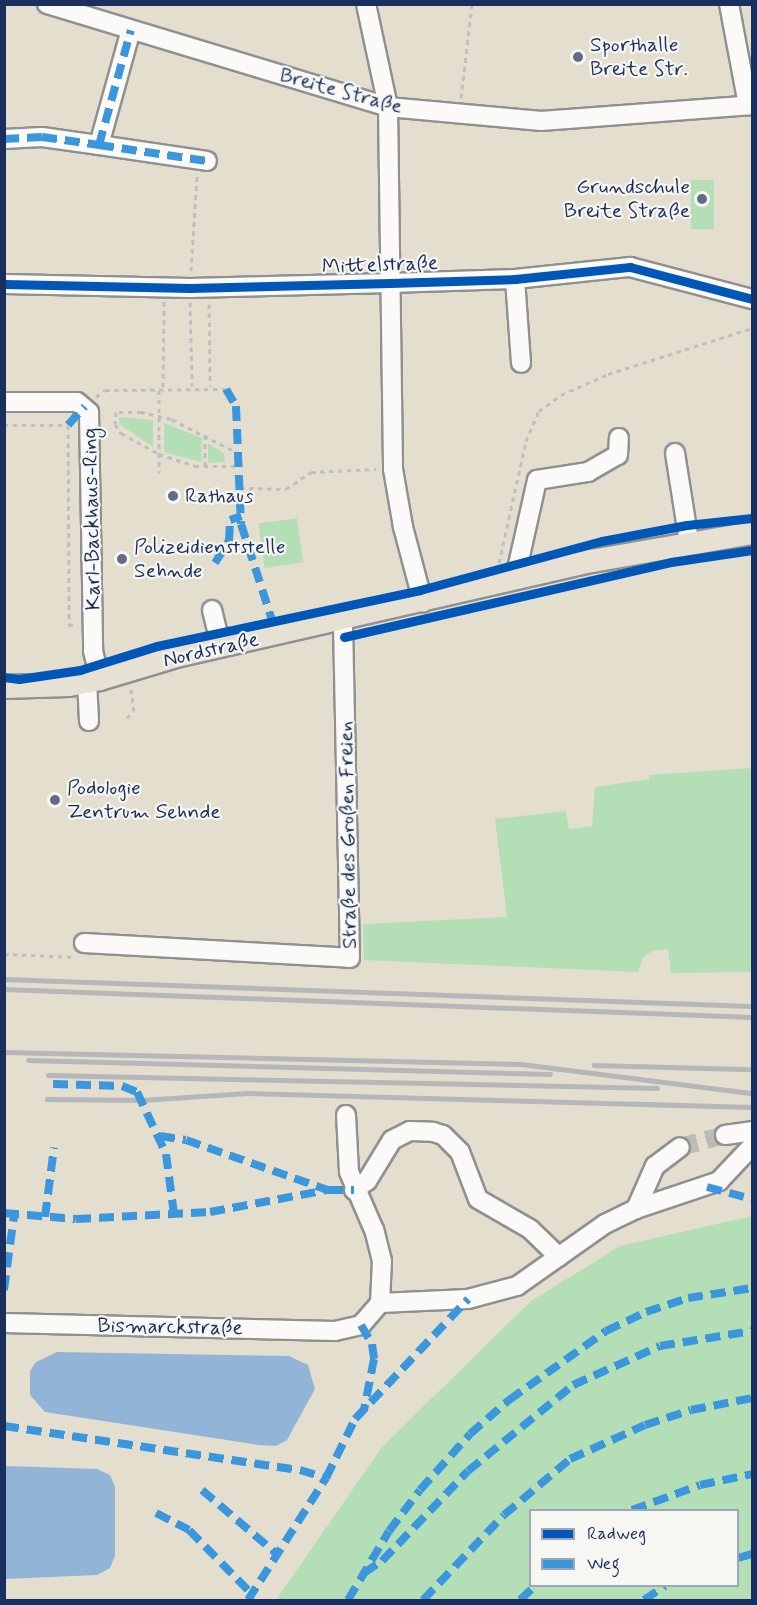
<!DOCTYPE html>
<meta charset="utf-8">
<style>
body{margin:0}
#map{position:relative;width:757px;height:1605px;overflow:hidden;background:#e4dece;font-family:Mynerve,sans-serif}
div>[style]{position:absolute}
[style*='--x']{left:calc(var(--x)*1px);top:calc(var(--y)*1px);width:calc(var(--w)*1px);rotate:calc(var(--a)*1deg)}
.green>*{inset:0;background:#b4dfb6;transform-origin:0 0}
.water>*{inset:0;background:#92b4d7}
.minor-tunnel>*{height:18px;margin-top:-9px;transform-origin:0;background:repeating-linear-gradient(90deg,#bcbbb8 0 18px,transparent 0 27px)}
.path>*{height:3px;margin-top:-1.5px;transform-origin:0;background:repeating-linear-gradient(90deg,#bfbfc1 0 4.5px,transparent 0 9px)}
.roads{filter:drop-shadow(2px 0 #909090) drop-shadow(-2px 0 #909090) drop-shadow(0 2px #909090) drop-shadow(0 -2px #909090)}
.minor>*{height:18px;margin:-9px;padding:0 9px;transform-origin:9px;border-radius:9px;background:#fbfaf8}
.major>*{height:22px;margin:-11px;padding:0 11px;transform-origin:11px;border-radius:11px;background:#e7e1d4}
.rail>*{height:4.5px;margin:-2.25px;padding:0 2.25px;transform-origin:2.25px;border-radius:2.25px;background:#b5b7ba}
.quiet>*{height:8px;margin-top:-4px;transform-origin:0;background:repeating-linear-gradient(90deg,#3a97de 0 15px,transparent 0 23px)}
.cycleway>*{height:9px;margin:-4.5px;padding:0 4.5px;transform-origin:4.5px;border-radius:4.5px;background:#0057b8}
.dots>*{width:16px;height:16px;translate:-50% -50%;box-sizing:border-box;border:3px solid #f6f6f2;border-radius:50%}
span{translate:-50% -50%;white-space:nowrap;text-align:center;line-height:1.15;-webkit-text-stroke:4.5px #f6f6f2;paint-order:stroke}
.poi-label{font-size:21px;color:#1b2f5e}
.left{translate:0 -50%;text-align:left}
.right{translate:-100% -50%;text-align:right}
.street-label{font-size:21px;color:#1b2f5e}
.frame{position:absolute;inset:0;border:6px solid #1b2f5e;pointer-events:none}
.legend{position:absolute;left:529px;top:1509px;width:210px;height:78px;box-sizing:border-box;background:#f6f6f2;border:2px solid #9ea6b7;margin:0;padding:8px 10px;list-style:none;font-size:18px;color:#1b2f5e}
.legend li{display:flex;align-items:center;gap:12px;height:30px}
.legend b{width:30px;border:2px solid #9ea6b7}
</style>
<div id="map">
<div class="green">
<div style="left:714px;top:180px;width:49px;height:23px;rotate:90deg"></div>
<div style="clip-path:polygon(119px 417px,153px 420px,153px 447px,119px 424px)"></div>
<div style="clip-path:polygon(164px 423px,202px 438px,201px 462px,164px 452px)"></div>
<div style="clip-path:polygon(208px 443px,224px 454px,225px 462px,208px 463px)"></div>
<div style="left:297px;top:518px;width:45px;height:39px;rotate:82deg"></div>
<div style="clip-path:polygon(752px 768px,752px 972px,671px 973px,668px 949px,652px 951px,643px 958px,638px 972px,364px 960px,363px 924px,507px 917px,495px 819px,566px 811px,569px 829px,592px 826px,595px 787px,649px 779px,649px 775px)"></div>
<div style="clip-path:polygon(evenodd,752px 1216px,752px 1600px,276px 1600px,382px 1447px,531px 1301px,620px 1246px,752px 1216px,530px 1510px,738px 1510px,738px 1586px,530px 1586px,530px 1510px)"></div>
</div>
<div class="water">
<div style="clip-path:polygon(57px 1352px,289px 1356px,308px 1365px,315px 1389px,287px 1440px,276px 1446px,259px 1445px,45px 1412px,30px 1395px,30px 1371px,36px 1362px)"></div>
<div style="clip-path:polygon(5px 1466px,97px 1469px,110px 1475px,115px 1487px,115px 1556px,110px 1568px,97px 1575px,5px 1579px)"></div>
</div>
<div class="minor-tunnel">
<div style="--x:680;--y:1147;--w:47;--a:-14.9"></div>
</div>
<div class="path">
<div style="--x:461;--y:98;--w:95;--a:-83.3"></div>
<div style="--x:191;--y:271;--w:95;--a:-86.4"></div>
<div style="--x:190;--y:302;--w:84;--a:88.6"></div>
<div style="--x:209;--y:304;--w:82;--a:89.3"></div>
<div style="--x:163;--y:387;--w:86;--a:-89.3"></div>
<div style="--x:159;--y:390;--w:83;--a:90"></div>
<div style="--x:96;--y:397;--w:11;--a:-38"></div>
<div style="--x:105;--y:390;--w:121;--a:-0.5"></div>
<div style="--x:4;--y:425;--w:64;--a:0"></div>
<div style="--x:68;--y:425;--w:200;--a:89.7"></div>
<div style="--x:69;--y:625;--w:8;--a:0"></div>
<div style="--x:205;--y:435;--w:32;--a:90"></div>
<div style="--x:240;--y:454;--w:77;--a:-153.1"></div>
<div style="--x:171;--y:419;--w:31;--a:-167"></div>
<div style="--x:141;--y:412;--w:25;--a:180"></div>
<div style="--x:116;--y:412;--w:12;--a:95"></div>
<div style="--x:115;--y:424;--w:11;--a:56"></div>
<div style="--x:121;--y:433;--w:43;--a:28.9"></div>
<div style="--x:159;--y:454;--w:38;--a:18"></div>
<div style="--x:195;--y:466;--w:45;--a:0"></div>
<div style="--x:240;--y:488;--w:46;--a:1.2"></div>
<div style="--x:286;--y:489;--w:30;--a:-34"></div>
<div style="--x:311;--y:472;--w:65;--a:-2.6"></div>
<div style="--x:499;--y:563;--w:125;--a:-77.5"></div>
<div style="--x:526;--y:441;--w:33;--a:-67"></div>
<div style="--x:539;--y:411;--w:27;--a:-36"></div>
<div style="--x:561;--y:395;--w:51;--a:-24.1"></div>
<div style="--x:608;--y:374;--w:151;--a:-17.7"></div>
<div style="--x:127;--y:718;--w:10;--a:-45"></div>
<div style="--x:134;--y:711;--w:22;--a:-98"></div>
<div style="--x:4;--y:954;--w:71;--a:2.4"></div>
</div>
<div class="roads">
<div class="minor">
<div style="--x:47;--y:4;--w:356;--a:16.8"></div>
<div style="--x:388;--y:107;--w:154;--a:5.2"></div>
<div style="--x:541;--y:121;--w:212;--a:-4.3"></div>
<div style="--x:366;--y:4;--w:105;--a:77.9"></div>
<div style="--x:388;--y:107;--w:362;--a:89.2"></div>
<div style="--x:393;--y:469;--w:59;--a:80.2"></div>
<div style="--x:403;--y:527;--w:78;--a:75.1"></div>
<div style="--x:729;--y:4;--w:103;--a:79.3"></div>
<div style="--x:4;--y:139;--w:38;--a:-3"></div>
<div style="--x:42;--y:137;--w:58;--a:8"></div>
<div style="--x:99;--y:145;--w:119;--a:-74.5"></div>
<div style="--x:99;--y:145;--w:109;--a:8.4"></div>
<div style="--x:515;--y:279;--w:84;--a:85.9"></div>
<div style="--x:4;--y:284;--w:186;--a:1.2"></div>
<div style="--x:190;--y:288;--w:200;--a:-1.4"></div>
<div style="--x:390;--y:283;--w:125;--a:-1.8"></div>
<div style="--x:515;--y:279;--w:116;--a:-6"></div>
<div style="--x:630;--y:267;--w:126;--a:14.7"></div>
<div style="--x:4;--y:402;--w:73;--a:0"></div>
<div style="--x:77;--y:402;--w:16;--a:40"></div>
<div style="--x:89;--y:412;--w:239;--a:89"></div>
<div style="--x:93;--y:651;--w:29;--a:76"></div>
<div style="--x:675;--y:453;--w:89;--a:81"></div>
<div style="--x:521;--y:578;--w:13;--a:-103"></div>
<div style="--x:518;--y:565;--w:87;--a:-77.4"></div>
<div style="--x:537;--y:480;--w:52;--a:-8.9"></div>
<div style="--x:588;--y:472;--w:34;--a:-30"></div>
<div style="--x:618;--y:455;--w:17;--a:-87"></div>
<div style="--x:212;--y:610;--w:37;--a:76"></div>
<div style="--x:87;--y:681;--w:40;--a:87.1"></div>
<div style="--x:84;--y:943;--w:266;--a:3.2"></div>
<div style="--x:350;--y:958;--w:337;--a:-91.2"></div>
<div style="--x:725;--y:1135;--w:27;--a:-8"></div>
<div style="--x:354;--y:1190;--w:16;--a:-35"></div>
<div style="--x:367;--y:1181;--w:48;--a:-58.6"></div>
<div style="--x:392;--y:1140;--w:20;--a:-27"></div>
<div style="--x:410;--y:1131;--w:23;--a:2"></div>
<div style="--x:433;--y:1132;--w:10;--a:17"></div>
<div style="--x:443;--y:1135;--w:24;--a:45"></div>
<div style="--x:460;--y:1152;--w:50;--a:69"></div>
<div style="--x:478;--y:1199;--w:60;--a:30"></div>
<div style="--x:530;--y:1229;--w:40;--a:44"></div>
<div style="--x:636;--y:1209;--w:47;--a:-66.2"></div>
<div style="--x:655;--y:1166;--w:31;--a:-37"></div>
<div style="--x:380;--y:1303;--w:88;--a:-2.6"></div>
<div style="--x:468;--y:1299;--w:51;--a:-14.9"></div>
<div style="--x:517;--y:1286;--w:108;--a:-35.2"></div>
<div style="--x:605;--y:1224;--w:34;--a:-26"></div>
<div style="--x:636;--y:1209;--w:88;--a:-18.6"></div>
<div style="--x:719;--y:1181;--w:48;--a:-46.7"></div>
<div style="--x:4;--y:1323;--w:331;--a:1.4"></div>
<div style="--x:335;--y:1331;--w:27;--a:-13"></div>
<div style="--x:361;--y:1325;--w:29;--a:-49"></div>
<div style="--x:380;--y:1303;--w:42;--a:-87.3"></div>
<div style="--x:382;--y:1261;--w:32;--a:-104"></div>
<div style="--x:374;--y:1230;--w:63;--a:-113.3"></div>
<div style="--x:349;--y:1172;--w:57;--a:-93"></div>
</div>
<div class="major">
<div style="--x:4;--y:687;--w:65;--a:-1.8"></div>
<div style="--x:69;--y:685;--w:32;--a:-11"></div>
<div style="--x:100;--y:679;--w:79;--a:-16.8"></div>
<div style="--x:176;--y:656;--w:427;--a:-12.9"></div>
<div style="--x:592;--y:561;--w:162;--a:-9.9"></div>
</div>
</div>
<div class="rail">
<div style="--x:4;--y:979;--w:748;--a:2.07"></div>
<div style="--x:4;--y:989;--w:749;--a:2.14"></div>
<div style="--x:4;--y:1052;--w:517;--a:1.33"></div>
<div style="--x:521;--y:1064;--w:233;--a:7.2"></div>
<div style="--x:28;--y:1060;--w:522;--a:1.54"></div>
<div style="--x:594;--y:1065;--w:158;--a:1.5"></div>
<div style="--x:48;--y:1075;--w:609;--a:1.22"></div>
<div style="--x:47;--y:1099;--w:95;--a:0.6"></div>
<div style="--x:142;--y:1100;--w:105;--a:-3.8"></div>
<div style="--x:247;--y:1093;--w:505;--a:1.59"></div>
</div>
<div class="quiet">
<div style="--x:4;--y:139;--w:38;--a:-3"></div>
<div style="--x:42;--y:137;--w:58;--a:8"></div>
<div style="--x:99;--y:145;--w:119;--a:-74.5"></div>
<div style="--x:99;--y:145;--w:109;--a:8.4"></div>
<div style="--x:226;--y:389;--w:20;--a:60"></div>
<div style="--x:236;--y:406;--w:118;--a:87.6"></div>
<div style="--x:241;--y:524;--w:104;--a:72.1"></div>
<div style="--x:68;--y:425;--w:25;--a:-48"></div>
<div style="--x:215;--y:563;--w:26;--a:-58"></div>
<div style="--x:229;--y:541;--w:21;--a:-87"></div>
<div style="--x:230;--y:520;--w:12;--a:-20"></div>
<div style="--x:53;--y:1084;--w:69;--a:1.7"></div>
<div style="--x:122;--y:1086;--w:16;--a:22"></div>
<div style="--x:137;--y:1092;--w:68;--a:64.9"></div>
<div style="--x:166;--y:1154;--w:61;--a:82.4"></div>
<div style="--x:160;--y:1136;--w:26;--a:9"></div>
<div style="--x:186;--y:1140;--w:151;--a:19.4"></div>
<div style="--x:328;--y:1190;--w:26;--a:0"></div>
<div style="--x:707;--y:1187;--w:47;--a:14.9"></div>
<div style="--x:4;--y:1213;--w:72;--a:4.8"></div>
<div style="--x:76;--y:1219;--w:134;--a:-3"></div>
<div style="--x:210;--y:1212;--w:120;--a:-10.6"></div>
<div style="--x:45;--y:1217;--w:70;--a:-82.6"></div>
<div style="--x:4;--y:1290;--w:76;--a:-82.4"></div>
<div style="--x:361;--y:1325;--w:22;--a:60"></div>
<div style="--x:372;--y:1344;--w:15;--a:82"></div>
<div style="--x:374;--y:1359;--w:52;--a:101.1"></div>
<div style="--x:4;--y:1426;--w:299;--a:8.5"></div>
<div style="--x:300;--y:1470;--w:27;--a:17"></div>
<div style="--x:202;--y:1490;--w:99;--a:40.5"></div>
<div style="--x:632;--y:1510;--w:72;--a:-20.2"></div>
<div style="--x:700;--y:1485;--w:53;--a:-11.9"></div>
<div style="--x:156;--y:1513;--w:37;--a:27"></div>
<div style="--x:189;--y:1530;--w:90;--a:45.5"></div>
<div style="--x:738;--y:1558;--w:15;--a:-16"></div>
<div style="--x:364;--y:1573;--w:22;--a:-34"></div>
<div style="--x:382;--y:1561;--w:124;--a:-46.3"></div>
<div style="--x:468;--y:1471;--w:136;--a:-39.3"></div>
<div style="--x:573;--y:1385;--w:95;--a:-24.1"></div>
<div style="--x:660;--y:1346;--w:93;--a:-9.3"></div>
<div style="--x:248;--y:1600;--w:145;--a:-57.4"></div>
<div style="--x:326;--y:1478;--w:66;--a:-63.8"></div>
<div style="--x:355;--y:1419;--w:165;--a:-46.7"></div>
<div style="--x:348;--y:1600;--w:80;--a:-59.3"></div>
<div style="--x:389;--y:1531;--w:51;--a:-52.9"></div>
<div style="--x:420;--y:1490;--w:75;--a:-48.2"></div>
<div style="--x:470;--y:1434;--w:52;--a:-41.1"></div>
<div style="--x:509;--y:1400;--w:119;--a:-35.4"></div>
<div style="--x:606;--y:1331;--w:44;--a:-25.4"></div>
<div style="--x:646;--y:1312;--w:44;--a:-18.4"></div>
<div style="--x:688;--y:1298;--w:65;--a:-8.9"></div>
<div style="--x:423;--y:1600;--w:117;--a:-46.4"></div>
<div style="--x:504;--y:1515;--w:87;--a:-40.3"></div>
<div style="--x:570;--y:1459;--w:82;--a:-24.4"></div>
<div style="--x:645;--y:1425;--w:48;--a:-18.1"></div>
<div style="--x:691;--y:1410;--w:62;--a:-11.1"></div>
<div style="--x:520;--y:1600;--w:21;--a:-43"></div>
<div style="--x:644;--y:1600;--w:25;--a:-34"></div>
</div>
<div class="cycleway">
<div style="--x:4;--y:284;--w:186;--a:1.2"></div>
<div style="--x:190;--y:288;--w:200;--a:-1.4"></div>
<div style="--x:390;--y:283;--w:125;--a:-1.8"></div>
<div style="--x:515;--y:279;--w:116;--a:-6"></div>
<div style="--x:630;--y:267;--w:126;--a:14.7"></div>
<div style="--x:344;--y:637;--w:335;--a:-12.9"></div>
<div style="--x:671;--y:562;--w:82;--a:-8.4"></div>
<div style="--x:4;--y:677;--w:15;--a:8"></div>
<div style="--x:19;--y:679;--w:62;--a:-8.4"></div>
<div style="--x:80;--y:670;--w:81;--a:-17.3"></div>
<div style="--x:157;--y:646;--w:269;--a:-12"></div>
<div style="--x:420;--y:590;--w:188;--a:-15.1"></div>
<div style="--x:602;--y:541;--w:86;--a:-10.7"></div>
<div style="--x:687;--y:525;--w:65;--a:-6.1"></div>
</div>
<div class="dots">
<div style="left:578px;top:57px;background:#616c85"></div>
<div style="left:702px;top:199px;background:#616c85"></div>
<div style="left:173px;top:496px;background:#616c85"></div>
<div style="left:122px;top:559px;background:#616c85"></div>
<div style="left:55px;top:800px;background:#616c85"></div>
</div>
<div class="poi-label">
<span class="left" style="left:590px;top:57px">Sporthalle<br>Breite Str.</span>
<span class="right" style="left:690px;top:199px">Grundschule<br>Breite Straße</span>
<span class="left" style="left:185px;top:496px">Rathaus</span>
<span class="left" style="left:134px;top:559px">Polizeidienststelle<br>Sehnde</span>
<span class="left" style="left:67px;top:800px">Podologie<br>Zentrum Sehnde</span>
</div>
<div class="street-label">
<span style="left:341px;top:91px;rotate:15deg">Breite Straße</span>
<span style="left:380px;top:265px;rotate:-2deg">Mittelstraße</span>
<span style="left:92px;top:519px;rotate:-91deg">Karl-Backhaus-Ring</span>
<span style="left:211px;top:650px;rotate:-13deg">Nordstraße</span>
<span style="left:348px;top:835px;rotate:-91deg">Straße des Großen Freien</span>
<span style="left:170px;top:1327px;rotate:1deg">Bismarckstraße</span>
</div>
<div class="frame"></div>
<ul class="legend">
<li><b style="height:8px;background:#0057b8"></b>Radweg</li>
<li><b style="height:8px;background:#3a97de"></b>Weg</li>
</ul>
</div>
